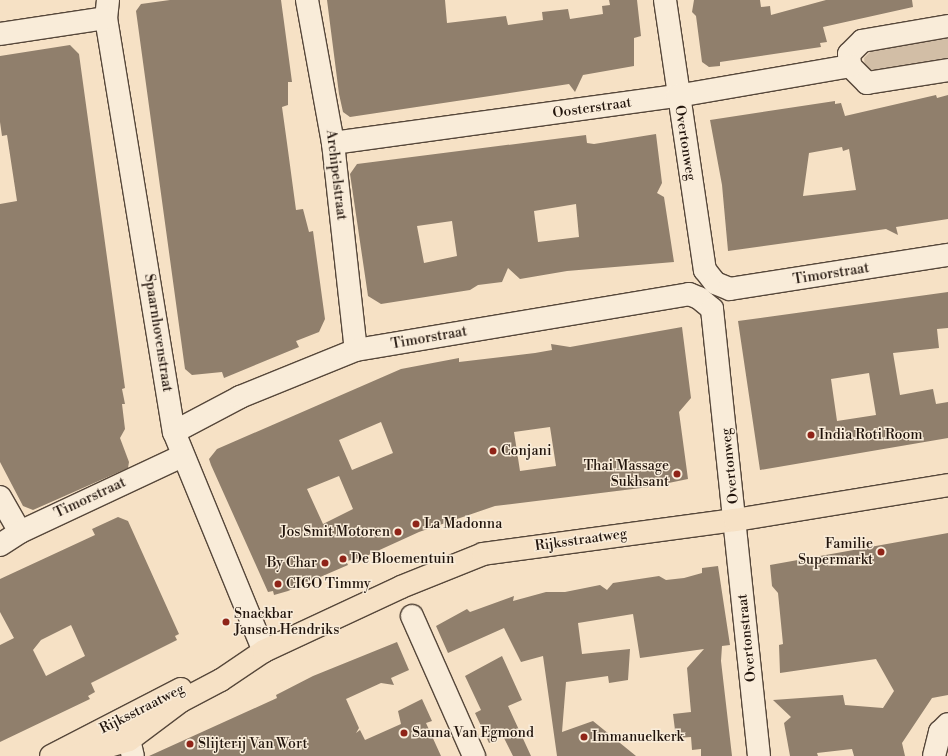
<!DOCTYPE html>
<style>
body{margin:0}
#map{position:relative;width:948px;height:756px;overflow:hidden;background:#f6e1c5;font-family:"Libre Bodoni",serif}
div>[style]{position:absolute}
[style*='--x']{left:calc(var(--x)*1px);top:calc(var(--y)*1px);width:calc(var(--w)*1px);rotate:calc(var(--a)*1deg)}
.green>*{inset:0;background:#d2bea6}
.building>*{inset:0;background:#907f6c}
.roads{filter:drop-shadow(1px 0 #56473a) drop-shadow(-1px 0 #56473a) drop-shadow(0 1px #56473a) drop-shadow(0 -1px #56473a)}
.minor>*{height:22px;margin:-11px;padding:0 11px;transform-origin:11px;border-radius:11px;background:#f9ecd9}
.major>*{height:22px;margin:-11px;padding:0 11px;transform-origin:11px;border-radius:11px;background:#f6e1c5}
.dots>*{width:11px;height:11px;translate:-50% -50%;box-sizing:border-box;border:2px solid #f9ecd9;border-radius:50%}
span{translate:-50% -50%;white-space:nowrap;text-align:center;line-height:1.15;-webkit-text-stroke:3px #f9ecd9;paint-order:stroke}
.street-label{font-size:14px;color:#21140c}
.poi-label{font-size:14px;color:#21140c}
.left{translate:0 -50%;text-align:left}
.right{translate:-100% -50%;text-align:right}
</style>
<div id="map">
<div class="green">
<div style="clip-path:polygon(948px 38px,948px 58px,873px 72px,865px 67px,864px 58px,871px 51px)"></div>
</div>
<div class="building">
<div style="clip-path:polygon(170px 0,281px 0,284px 22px,292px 82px,288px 82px,288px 105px,282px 107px,287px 143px,296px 210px,303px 209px,309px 232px,313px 231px,325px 319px,319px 332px,296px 341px,299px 347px,224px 378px,222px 372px,192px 375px,185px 369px,136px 11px,141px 4px)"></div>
<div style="clip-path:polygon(327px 0,445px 0,447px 23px,506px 16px,508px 25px,543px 20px,542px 12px,568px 9px,570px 19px,603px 14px,602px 6px,610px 5px,609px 0,637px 0,641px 36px,634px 38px,634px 66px,583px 75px,575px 92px,569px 84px,350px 117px,343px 112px,339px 94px)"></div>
<div style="clip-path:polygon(694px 0,760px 0,761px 7px,770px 6px,771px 15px,826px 0,912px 0,913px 7px,823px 27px,827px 42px,820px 43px,821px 47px,720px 62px,720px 66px,709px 67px,702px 62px,696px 16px,692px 12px)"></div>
<div style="clip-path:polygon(70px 45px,79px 54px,125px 388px,122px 389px,125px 404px,122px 404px,125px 429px,120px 438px,129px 462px,128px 468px,33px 510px,23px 506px,0 462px,0 204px,17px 201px,7px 135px,2px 136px,0 122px,0 56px)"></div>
<div style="clip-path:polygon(evenodd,936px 95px,937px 98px,948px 95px,948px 219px,896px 227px,898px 235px,886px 229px,728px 251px,722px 185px,710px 120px,835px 101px,835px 104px,841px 103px,845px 116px,936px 95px,842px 147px,843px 151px,849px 149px,856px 190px,803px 196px,809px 153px,842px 147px)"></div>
<div style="clip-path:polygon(evenodd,656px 134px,662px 183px,657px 193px,664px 197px,674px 262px,567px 271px,520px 279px,508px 268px,502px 282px,478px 285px,470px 290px,381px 304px,368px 296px,350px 174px,357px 164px,586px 135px,587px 143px,594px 144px,656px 134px,576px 204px,579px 237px,538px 242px,534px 211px,576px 204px,656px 134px,452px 221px,457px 256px,424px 263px,417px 226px,452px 221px)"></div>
<div style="clip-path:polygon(evenodd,948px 292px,948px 328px,937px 329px,939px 348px,893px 353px,900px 395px,933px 389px,936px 404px,948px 402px,948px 438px,760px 470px,738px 321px,948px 292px,869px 373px,876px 415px,837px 421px,831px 379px,869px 373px)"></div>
<div style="clip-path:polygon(evenodd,682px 327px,691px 398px,679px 412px,688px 479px,649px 487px,495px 506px,419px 532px,362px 558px,346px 561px,348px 565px,288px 591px,274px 595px,273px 591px,268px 592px,211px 465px,209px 459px,217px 449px,401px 369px,459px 358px,459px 362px,535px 353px,552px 350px,551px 344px,570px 347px,682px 327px,381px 422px,393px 453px,352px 470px,339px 440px,381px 422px,682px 327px,550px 427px,556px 466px,520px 471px,514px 432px,550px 427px,682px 327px,339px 476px,353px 509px,323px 524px,307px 489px,339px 476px)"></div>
<div style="clip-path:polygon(evenodd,118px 517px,128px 521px,179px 634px,175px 636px,177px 640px,91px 683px,95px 692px,88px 696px,90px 699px,0 742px,0 645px,14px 638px,0 612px,0 579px,95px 535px,92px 529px,118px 517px,71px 625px,85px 656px,46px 676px,33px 650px,41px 640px,71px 625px)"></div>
<div style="clip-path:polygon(948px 533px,948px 695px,932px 698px,902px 743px,905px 756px,854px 756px,852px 749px,817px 753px,818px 756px,790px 756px,784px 723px,791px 717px,773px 700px,843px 695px,845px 705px,883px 708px,894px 691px,876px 659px,780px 673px,779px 645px,783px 644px,778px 593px,772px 586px,770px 565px)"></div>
<div style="clip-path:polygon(718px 566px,730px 645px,722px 646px,721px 661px,732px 756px,701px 756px,701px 749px,692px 750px,691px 737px,676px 738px,673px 714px,691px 712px,687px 668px,704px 649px,640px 658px,633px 614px,578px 623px,582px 654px,630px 649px,628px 680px,609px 683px,608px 676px,566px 682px,562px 732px,593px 721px,636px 756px,557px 756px,543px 656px,521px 662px,504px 628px,448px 653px,436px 626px,467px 609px,470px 612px,514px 596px,513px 601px,546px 592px,565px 592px,600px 585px,607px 590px,613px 583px,659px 576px,666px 580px,684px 578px,702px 573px,702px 568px)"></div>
<div style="clip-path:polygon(397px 642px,409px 670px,391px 678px,394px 685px,381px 683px,346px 699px,359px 728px,356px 733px,360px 730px,365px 740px,401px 724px,398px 711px,422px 699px,432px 721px,426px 723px,441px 756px,149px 756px,277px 698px,276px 695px,313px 676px)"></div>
<div style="clip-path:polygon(502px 656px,522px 700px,508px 706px,531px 756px,513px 756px,503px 736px,489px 743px,475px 713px,481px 710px,465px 676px)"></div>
</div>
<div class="roads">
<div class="minor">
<div style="--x:108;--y:0;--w:18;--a:96"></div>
<div style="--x:106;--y:18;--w:420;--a:80.7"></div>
<div style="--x:174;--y:432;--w:237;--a:67.7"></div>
<div style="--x:307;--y:0;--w:145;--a:79.7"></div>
<div style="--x:333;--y:143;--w:208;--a:83.7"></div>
<div style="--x:665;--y:0;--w:273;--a:81.6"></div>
<div style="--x:705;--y:270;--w:16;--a:52"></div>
<div style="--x:715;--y:283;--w:16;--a:22"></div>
<div style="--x:730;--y:289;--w:221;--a:-8.9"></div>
<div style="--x:948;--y:26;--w:87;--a:170.1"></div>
<div style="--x:862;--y:41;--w:18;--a:135"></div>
<div style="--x:849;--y:54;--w:12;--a:85"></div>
<div style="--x:850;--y:66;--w:24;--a:45"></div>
<div style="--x:867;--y:83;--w:82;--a:-9.1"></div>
<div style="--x:0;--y:34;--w:107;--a:-8.6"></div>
<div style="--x:333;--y:143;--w:347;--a:-7.8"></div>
<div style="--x:677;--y:96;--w:176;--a:-9.8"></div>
<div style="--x:174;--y:432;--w:75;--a:-27.9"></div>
<div style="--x:240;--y:397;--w:125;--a:-22.1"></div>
<div style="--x:356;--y:350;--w:338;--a:-9.5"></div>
<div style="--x:689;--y:294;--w:11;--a:22"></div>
<div style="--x:699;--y:298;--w:17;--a:40"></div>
<div style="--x:712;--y:309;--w:449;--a:84"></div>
<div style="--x:0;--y:497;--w:40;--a:60.3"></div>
<div style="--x:0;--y:545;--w:24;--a:-33"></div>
<div style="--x:20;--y:532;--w:179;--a:-25.1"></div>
<div style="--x:412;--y:616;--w:153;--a:66.1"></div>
<div style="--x:125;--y:722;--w:35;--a:77"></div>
<div style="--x:934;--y:756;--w:25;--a:-76"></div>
<div style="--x:940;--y:732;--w:11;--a:-45"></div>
</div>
<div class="major">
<div style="--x:51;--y:756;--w:146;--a:-27.3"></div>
<div style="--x:75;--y:756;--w:56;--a:-16.5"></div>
<div style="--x:129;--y:740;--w:65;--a:-36.9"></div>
<div style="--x:181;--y:701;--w:45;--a:-27.7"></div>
<div style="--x:221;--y:680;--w:52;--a:-34"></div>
<div style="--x:264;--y:651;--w:151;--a:-25"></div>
<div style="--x:401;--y:587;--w:88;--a:-21.9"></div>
<div style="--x:483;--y:554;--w:254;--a:-7.7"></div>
<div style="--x:735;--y:520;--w:216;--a:-9.3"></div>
</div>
</div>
<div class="dots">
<div style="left:811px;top:435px;background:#8f2418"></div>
<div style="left:493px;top:451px;background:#8f2418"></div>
<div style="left:677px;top:474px;background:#8f2418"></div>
<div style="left:416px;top:524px;background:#8f2418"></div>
<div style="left:398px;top:532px;background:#8f2418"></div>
<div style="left:881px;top:552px;background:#8f2418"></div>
<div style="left:343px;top:559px;background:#8f2418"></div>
<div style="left:325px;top:563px;background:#8f2418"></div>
<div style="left:278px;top:584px;background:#8f2418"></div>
<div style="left:226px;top:622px;background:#8f2418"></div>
<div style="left:404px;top:733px;background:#8f2418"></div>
<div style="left:584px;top:737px;background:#8f2418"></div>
<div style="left:190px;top:744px;background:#8f2418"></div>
</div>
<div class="street-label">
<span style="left:592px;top:108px;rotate:-8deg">Oosterstraat</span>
<span style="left:685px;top:143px;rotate:81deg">Overtonweg</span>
<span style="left:336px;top:175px;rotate:83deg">Archipelstraat</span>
<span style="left:831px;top:274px;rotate:-9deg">Timorstraat</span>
<span style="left:158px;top:333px;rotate:81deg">Spaarnhovenstraat</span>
<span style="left:429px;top:338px;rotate:-10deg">Timorstraat</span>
<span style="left:730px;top:466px;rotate:-96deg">Overtonweg</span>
<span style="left:90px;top:498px;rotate:-25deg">Timorstraat</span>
<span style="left:581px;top:540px;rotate:-8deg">Rijksstraatweg</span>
<span style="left:747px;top:638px;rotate:-96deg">Overtonstraat</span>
<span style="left:142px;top:709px;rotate:-27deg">Rijksstraatweg</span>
</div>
<div class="poi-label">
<span class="left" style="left:819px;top:435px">India Roti Room</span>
<span class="left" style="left:501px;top:451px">Conjani</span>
<span class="right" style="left:669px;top:474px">Thai Massage<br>Sukhsant</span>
<span class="left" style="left:424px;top:524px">La Madonna</span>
<span class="right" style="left:390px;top:532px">Jos Smit Motoren</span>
<span class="right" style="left:873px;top:552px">Familie<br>Supermarkt</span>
<span class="left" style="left:351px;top:559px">De Bloementuin</span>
<span class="right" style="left:317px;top:563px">By Char</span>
<span class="left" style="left:286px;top:584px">CIGO Timmy</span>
<span class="left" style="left:234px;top:622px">Snackbar<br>Jansen Hendriks</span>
<span class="left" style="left:412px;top:733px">Sauna Van Egmond</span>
<span class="left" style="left:592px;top:737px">Immanuelkerk</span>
<span class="left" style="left:198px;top:744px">Slijterij Van Wort</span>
</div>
</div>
